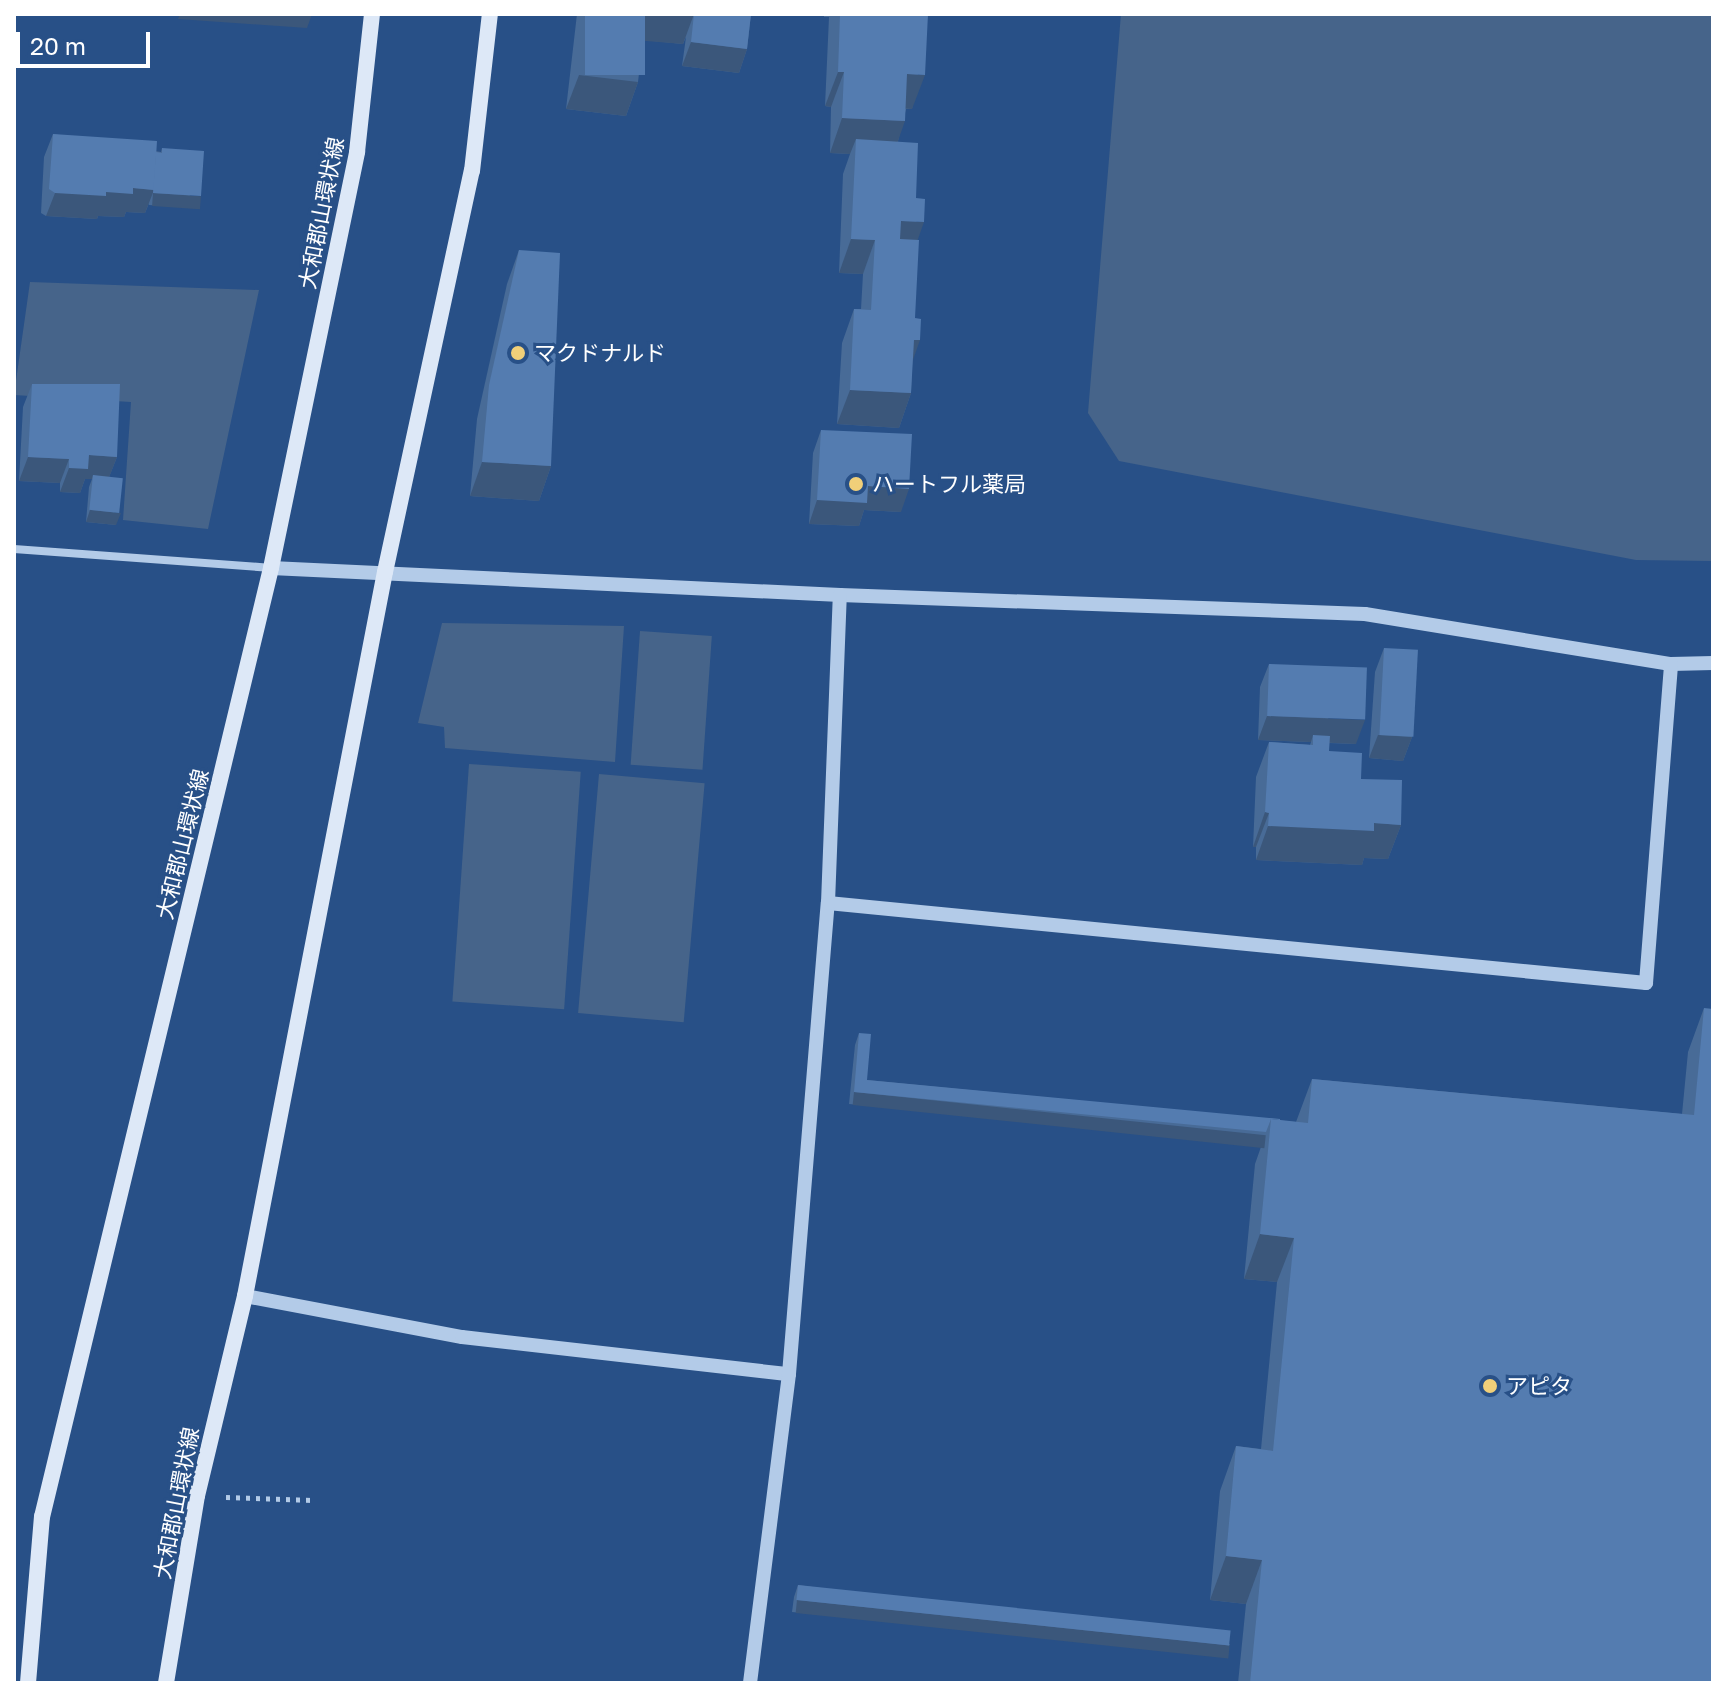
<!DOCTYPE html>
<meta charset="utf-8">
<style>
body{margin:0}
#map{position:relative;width:1727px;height:1697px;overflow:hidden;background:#285087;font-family:"Golos Text","Noto Sans JP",sans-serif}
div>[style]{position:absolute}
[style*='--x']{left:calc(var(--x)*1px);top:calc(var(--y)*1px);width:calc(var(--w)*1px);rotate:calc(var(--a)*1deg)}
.water>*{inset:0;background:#46648a;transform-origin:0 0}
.path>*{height:5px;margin-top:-2.5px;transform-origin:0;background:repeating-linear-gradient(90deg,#b3cbe8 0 4px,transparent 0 10px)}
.minor>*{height:8px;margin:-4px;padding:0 4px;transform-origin:4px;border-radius:4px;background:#b3cbe8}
.tertiary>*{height:14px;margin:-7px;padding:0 7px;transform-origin:7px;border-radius:7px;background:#b3cbe8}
.secondary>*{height:16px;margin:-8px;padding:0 8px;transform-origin:8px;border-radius:8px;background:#dde8f7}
.wall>*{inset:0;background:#486b97}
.shaded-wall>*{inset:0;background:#3b577b;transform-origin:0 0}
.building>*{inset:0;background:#547cb0;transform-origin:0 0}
.dots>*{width:22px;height:22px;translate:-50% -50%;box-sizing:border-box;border:4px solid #285087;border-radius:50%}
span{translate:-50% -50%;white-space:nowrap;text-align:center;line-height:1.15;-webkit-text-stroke:6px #285087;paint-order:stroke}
.street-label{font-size:22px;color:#fff}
.poi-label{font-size:22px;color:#fff}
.left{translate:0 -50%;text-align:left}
.frame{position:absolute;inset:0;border:16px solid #fff;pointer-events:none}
.scale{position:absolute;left:16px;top:32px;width:134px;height:36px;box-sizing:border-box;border:4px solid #fff;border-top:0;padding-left:10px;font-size:24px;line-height:28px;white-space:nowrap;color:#fff;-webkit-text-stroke:6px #285087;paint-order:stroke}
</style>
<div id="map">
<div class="water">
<div style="clip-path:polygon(1121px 14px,1713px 14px,1713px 561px,1636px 560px,1119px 461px,1088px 413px)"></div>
<div style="clip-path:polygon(30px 282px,259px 290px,208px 529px,123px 520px,131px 402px,14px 395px)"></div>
<div style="clip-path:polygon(442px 623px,624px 626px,615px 762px,445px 748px,444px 727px,418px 723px)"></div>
<div style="left:640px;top:631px;width:72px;height:134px;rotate:4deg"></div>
<div style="left:469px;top:764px;width:112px;height:238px;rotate:4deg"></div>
<div style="left:599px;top:774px;width:106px;height:240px;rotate:5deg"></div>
</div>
<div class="path">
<div style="--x:226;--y:1497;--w:87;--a:2"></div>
</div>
<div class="minor">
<div style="--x:14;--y:549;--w:258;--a:4.2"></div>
</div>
<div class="tertiary">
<div style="--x:271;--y:568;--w:570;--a:2.72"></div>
<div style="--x:840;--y:595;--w:525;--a:2.07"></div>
<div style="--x:1365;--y:614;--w:310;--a:9.3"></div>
<div style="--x:1671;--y:664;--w:42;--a:-1.4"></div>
<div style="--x:828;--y:903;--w:822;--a:5.59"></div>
<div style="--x:1646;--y:983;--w:320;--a:-85.5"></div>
<div style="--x:245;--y:1296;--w:221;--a:10.7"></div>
<div style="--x:462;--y:1337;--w:329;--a:6.5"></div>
<div style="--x:750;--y:1683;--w:311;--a:-82.8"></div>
<div style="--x:789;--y:1374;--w:473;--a:-85.3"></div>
<div style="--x:828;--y:903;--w:308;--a:-87.8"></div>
</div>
<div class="secondary">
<div style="--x:28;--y:1683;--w:167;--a:-85.2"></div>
<div style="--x:42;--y:1517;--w:976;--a:-76.43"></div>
<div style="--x:271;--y:568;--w:425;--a:-78.3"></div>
<div style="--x:357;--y:152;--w:139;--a:-83.8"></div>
<div style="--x:166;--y:1683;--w:190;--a:-80.6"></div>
<div style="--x:197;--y:1496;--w:206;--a:-76.5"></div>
<div style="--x:245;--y:1296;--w:737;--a:-79.06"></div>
<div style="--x:385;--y:572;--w:410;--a:-77.8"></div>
<div style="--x:472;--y:171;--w:158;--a:-83.5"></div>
</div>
<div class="wall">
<div style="clip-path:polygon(577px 14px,751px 14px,747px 49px,739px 73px,682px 66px,686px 37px,683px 44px,643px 40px,638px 82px,626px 116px,566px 109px)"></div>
<div style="clip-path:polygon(824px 14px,928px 14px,912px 109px,906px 109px,898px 141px,916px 198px,917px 240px,911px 393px,899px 428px,837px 424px,842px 343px,854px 309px,861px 309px,863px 274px,839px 273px,843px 174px,850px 154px,830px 153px,831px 107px,825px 106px,829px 17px,824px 17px)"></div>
<div style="clip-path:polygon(53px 134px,161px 152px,162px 148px,197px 208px,149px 205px,149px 203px,145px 213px,126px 212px,124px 217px,98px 216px,97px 219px,46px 216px,41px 213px,44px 157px)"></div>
<div style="clip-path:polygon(519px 250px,551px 466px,539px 501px,470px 496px,477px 419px,507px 284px)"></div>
<div style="clip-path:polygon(32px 384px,117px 457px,109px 477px,116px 525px,86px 522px,89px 487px,92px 479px,85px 479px,80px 493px,60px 492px,60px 483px,19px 481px,23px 407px)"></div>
<div style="clip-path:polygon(821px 430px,901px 512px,864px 510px,859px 526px,809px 524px,813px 453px)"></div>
<div style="clip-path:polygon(1384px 648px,1412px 737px,1403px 761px,1369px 758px,1375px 672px)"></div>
<div style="clip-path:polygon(1269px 664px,1356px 744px,1329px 743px,1329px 751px,1361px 779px,1401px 825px,1388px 859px,1364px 858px,1362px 865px,1256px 860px,1256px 847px,1253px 847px,1256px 777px,1269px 742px,1310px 745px,1311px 742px,1258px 740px,1260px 687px)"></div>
<div style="clip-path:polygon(1704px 1008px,1713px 1683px,1238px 1683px,1246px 1604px,1210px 1600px,1220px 1491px,1236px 1446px,1261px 1449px,1277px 1282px,1244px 1279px,1255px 1164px,1262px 1144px,849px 1104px,855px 1045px,859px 1033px,867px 1080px,1296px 1122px,1312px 1079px,1682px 1114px,1688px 1052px)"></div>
<div style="clip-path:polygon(798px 1585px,1230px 1644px,1225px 1656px,792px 1612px,794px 1597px)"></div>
</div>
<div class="shaded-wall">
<div style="clip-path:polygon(180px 14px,312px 14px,307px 28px,178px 19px)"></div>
<div style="clip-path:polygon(643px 14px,694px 14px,683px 44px,634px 40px)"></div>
<div style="clip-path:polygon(691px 42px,747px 49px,739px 73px,682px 66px)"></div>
<div style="clip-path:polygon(838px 72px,844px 72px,831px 107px,825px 106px)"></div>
<div style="clip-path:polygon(907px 74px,925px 75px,912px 109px,895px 108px)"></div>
<div style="clip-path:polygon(579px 75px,638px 82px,626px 116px,566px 109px)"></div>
<div style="clip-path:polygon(842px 118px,905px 121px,893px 155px,856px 139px,850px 154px,830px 153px)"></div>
<div style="clip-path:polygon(133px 188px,154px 190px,145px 213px,126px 212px,124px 217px,98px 216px,97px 219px,46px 216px,55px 193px,106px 192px)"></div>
<div style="left:153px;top:193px;width:48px;height:13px;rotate:4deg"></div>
<div style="clip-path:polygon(901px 221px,924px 222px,912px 256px,888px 255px)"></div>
<div style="clip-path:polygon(851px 239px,875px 240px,863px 274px,839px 273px)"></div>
<div style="clip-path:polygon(914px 340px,920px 340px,908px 374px)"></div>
<div style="clip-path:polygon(850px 390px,911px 393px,899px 428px,837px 424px)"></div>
<div style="clip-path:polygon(89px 455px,117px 457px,108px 480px,93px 475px,92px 479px,85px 479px,80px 493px,60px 492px,69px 468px)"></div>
<div style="clip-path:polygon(28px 457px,69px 459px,60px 483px,19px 481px)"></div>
<div style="clip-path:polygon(482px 462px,551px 466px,539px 501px,470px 496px)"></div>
<div style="clip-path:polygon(868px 486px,909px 489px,901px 512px,864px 510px,859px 526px,809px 524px,817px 500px)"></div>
<div style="clip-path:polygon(90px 510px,121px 513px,116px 525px,86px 522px)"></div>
<div style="clip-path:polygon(1267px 716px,1365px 720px,1356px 744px,1313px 742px,1313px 735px,1311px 742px,1258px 740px)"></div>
<div style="clip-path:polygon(1378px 735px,1412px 737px,1403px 761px,1369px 758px)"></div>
<div style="clip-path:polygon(1265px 812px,1269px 813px,1256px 847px,1253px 847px)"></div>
<div style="clip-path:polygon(1374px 823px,1401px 825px,1388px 859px,1364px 858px,1362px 865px,1256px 860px,1268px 826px)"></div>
<div style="left:854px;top:1092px;width:414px;height:13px;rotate:6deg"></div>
<div style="clip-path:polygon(1260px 1234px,1294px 1238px,1277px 1282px,1244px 1279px)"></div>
<div style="clip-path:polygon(1226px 1556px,1262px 1560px,1246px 1604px,1210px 1600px)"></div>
<div style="left:797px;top:1600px;width:435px;height:13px;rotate:6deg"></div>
</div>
<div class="building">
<div style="left:585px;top:14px;width:60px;height:61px"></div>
<div style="clip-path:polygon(694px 14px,751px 14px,747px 49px,691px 42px)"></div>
<div style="clip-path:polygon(840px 14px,928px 14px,925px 75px,907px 74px,905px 121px,842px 118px,844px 72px,838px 72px)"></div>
<div style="clip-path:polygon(53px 134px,157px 141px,154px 190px,133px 188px,133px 194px,106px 192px,106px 196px,55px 193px,49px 189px)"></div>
<div style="clip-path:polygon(856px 139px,918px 143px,916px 198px,925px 199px,924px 222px,901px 221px,900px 239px,919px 240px,915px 318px,921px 319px,920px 340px,914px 340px,911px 393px,850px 390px,854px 309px,871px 310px,875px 240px,851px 239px)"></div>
<div style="clip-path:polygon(162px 148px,204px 151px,201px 196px,153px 193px,156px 152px,162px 153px)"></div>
<div style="clip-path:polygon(519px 250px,560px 253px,551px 466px,482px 462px,489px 385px)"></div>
<div style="clip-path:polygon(32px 384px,120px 384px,117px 457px,89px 455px,88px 469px,69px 468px,69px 459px,28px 457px)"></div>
<div style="clip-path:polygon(821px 430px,912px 434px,909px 489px,868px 486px,867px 503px,817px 500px)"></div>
<div style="left:93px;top:475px;width:30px;height:35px;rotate:6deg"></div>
<div style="left:1384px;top:648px;width:34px;height:87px;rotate:3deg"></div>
<div style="left:1269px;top:664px;width:98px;height:52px;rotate:2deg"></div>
<div style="clip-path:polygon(1313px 735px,1330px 736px,1329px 751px,1362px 753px,1361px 779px,1402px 780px,1401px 825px,1374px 823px,1374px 831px,1268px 826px,1269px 813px,1265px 812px,1269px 742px,1313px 745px)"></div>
<div style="clip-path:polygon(1704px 1008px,1713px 1009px,1713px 1683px,1250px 1683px,1262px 1560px,1226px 1556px,1236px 1446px,1273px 1451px,1294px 1238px,1260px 1234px,1271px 1119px,1308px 1123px,1312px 1079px,1694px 1115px)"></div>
<div style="clip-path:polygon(859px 1033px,871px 1034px,867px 1080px,1280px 1119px,1280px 1120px,1271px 1119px,1266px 1132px,854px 1092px)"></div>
<div style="left:798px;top:1585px;width:435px;height:15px;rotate:6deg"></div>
</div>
<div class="dots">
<div style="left:518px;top:353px;background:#f0cf79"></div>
<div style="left:856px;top:484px;background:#f0cf79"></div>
<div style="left:1490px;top:1386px;background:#f0cf79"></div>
</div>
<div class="street-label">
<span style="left:321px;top:213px;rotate:-79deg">大和郡山環状線</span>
<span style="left:182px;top:844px;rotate:-76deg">大和郡山環状線</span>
<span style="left:176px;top:1503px;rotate:-79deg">大和郡山環状線</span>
</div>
<div class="poi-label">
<span class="left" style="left:534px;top:353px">マクドナルド</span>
<span class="left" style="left:872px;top:484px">ハートフル薬局</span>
<span class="left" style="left:1506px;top:1386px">アピタ</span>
</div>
<div class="frame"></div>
<div class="scale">20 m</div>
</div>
